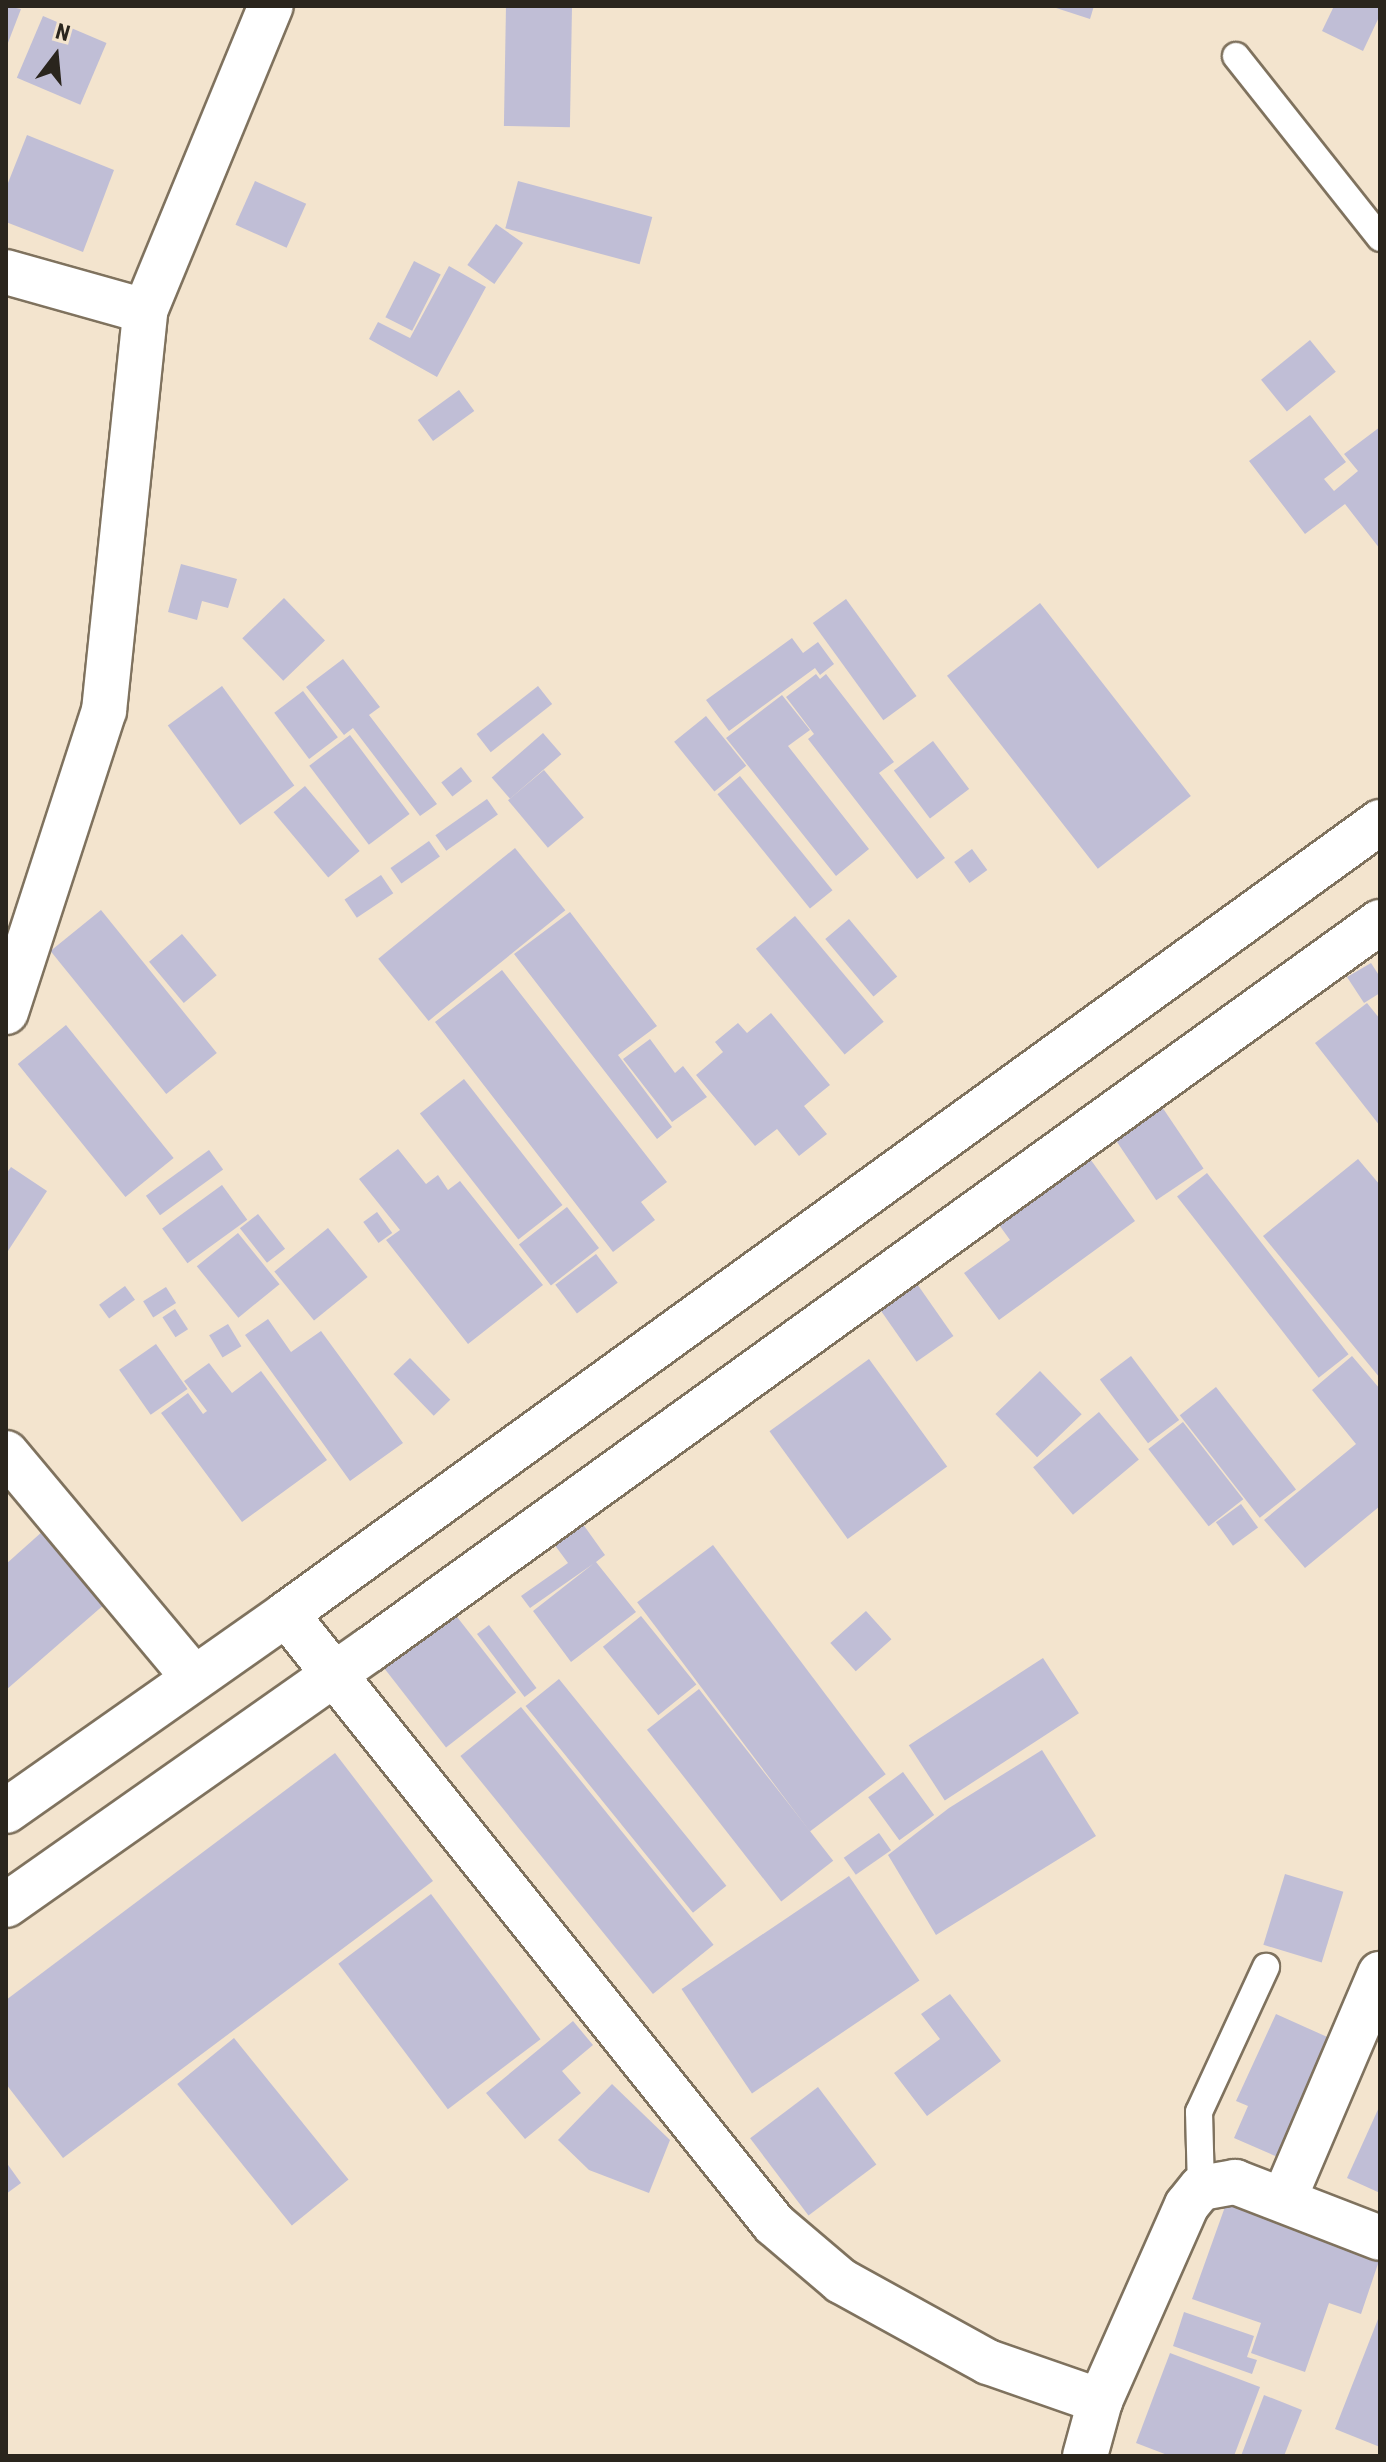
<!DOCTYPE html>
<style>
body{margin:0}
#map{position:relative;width:1386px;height:2462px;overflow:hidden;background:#f3e4ce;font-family:"Roboto Condensed",sans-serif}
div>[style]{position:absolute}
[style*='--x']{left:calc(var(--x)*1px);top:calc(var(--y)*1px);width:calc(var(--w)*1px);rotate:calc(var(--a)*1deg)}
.building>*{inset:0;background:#c0bed6;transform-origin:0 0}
.roads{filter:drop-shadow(2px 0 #7f725e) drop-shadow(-2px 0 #7f725e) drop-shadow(0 2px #7f725e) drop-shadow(0 -2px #7f725e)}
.lane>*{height:26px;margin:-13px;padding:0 13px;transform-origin:13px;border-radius:13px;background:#fff}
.street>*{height:44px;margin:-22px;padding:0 22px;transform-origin:22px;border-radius:22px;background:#fff}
.secondary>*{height:44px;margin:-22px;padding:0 22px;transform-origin:22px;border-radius:22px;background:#fff}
span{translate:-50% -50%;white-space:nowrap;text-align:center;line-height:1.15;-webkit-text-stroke:6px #f3e4ce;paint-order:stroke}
.frame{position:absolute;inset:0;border:8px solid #2a251d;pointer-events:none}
.north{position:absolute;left:16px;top:16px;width:80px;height:80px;-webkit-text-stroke:6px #f3e4ce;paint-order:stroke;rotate:16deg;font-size:22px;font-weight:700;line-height:32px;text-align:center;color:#2a251d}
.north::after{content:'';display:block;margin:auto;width:28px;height:36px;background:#2a251d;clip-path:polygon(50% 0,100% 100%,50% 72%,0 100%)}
</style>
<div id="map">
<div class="building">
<div style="clip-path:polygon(6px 6px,21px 9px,6px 48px)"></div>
<div style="left:506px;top:6px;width:66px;height:120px;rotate:1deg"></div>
<div style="clip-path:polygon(1050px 6px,1094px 6px,1090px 19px)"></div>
<div style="clip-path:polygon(1334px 6px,1380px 6px,1380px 15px,1363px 51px,1322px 31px)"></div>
<div style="left:43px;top:16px;width:69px;height:67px;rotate:23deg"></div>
<div style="clip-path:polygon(27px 135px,114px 170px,83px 252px,6px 222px,6px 188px)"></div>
<div style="left:255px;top:181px;width:56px;height:48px;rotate:24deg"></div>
<div style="left:518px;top:181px;width:139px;height:49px;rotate:15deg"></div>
<div style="left:496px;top:224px;width:33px;height:50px;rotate:35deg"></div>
<div style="left:414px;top:261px;width:30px;height:63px;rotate:27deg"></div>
<div style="clip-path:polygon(449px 266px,486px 287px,437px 377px,369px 339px,378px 322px,410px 338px)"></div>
<div style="left:1310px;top:340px;width:41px;height:63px;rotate:51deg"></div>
<div style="left:459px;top:390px;width:26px;height:51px;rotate:54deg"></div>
<div style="clip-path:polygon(1310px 415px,1346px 462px,1324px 479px,1334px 491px,1358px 471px,1344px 454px,1380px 427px,1380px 549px,1345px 504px,1305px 534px,1249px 461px)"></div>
<div style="clip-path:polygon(181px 564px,237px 579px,228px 608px,202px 601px,197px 620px,168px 612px)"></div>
<div style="left:284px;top:598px;width:59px;height:58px;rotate:46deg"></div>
<div style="left:846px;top:599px;width:120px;height:41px;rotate:54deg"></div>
<div style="left:1040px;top:603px;width:245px;height:118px;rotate:52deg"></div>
<div style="clip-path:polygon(792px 638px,803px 653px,818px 642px,834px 664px,820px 675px,815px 668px,729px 731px,706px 700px)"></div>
<div style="clip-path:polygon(343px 659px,380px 707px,369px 715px,437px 804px,420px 816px,353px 728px,344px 735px,306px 687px)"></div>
<div style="clip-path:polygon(816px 674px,820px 679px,826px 674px,894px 762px,879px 773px,945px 858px,917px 879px,808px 739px,814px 734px,786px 697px)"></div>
<div style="left:222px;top:686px;width:123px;height:67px;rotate:54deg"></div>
<div style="left:538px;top:686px;width:23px;height:78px;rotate:52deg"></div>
<div style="left:303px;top:691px;width:58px;height:36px;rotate:53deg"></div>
<div style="clip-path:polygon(782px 695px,810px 730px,788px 746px,869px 849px,836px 876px,726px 738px)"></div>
<div style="left:706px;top:716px;width:64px;height:41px;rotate:51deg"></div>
<div style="left:543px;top:733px;width:28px;height:68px;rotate:49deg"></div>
<div style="left:350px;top:735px;width:99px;height:51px;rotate:53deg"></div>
<div style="left:933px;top:741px;width:60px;height:49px;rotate:53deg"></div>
<div style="left:461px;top:767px;width:18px;height:25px;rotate:52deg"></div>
<div style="left:544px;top:770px;width:62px;height:47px;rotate:50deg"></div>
<div style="left:740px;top:776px;width:147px;height:29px;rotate:51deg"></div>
<div style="left:305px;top:786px;width:85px;height:41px;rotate:50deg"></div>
<div style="left:487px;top:799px;width:19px;height:63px;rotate:55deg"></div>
<div style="left:429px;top:841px;width:19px;height:47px;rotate:55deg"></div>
<div style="left:515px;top:848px;width:80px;height:176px;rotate:51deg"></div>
<div style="left:972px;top:849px;width:26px;height:22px;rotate:54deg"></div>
<div style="left:381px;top:875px;width:22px;height:44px;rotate:56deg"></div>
<div style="left:101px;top:910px;width:184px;height:65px;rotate:51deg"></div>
<div style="clip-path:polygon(570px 912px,657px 1026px,618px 1055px,672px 1127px,657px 1139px,514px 954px)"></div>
<div style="left:795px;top:916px;width:138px;height:51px;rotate:50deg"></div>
<div style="left:849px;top:919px;width:75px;height:31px;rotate:50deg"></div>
<div style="left:182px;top:934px;width:54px;height:43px;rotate:50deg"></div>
<div style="clip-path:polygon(1371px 963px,1380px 977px,1380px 993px,1364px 1003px,1347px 977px)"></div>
<div style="clip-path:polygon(502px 970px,667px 1182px,641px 1202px,655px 1220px,613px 1252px,435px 1022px)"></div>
<div style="clip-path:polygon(1367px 1003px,1380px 1019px,1380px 1126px,1315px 1043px)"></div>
<div style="clip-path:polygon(771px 1013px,830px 1085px,804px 1106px,827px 1134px,799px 1156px,777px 1129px,755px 1146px,696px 1075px,723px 1052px,715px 1042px,738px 1023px,747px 1033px)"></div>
<div style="left:66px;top:1025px;width:171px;height:62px;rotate:51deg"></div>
<div style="clip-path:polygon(650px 1039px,675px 1073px,683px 1066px,707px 1097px,672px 1122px,623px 1059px)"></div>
<div style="left:464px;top:1079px;width:160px;height:56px;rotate:52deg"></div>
<div style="left:1156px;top:1098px;width:85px;height:57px;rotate:56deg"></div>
<div style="clip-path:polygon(398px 1149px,426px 1184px,438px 1175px,448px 1190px,460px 1181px,543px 1285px,468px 1344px,386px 1240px,400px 1230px,359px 1179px)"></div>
<div style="left:209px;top:1150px;width:24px;height:78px;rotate:54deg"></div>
<div style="clip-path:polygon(1088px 1156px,1135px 1221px,999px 1320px,964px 1273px,1010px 1240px,997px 1222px)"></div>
<div style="clip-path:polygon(1358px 1159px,1380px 1185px,1380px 1378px,1263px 1236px)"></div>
<div style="clip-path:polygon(11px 1167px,47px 1191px,6px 1254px,6px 1174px)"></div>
<div style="left:1207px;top:1173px;width:230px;height:38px;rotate:52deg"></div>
<div style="left:222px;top:1185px;width:43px;height:74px;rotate:54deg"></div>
<div style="left:567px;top:1207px;width:52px;height:61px;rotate:52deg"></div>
<div style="left:377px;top:1212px;width:26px;height:17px;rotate:54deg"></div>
<div style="left:258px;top:1214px;width:44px;height:23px;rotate:52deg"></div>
<div style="left:328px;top:1228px;width:63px;height:69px;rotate:51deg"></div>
<div style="left:238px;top:1233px;width:66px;height:53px;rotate:51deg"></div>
<div style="left:596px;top:1254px;width:36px;height:51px;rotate:53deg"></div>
<div style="left:915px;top:1281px;width:67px;height:45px;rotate:55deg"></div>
<div style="left:125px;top:1286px;width:17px;height:32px;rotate:54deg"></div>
<div style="left:166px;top:1287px;width:19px;height:27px;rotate:58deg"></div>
<div style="left:175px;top:1309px;width:24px;height:15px;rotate:57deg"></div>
<div style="clip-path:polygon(268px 1319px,291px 1352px,321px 1331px,403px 1443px,350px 1481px,245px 1335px)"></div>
<div style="left:228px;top:1324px;width:26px;height:22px;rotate:59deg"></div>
<div style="left:156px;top:1344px;width:55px;height:45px;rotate:55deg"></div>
<div style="left:1131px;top:1356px;width:80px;height:39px;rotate:53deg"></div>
<div style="clip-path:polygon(1352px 1356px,1380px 1389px,1380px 1506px,1305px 1568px,1264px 1520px,1356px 1444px,1312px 1390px)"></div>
<div style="left:410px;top:1358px;width:58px;height:23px;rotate:46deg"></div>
<div style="left:869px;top:1359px;width:133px;height:123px;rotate:54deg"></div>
<div style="clip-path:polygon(209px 1363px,232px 1393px,261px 1371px,327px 1460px,242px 1522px,161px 1413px,188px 1393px,203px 1414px,207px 1411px,184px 1381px)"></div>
<div style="left:1040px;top:1371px;width:60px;height:62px;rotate:46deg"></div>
<div style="left:1216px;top:1387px;width:130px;height:46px;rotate:52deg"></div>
<div style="left:1099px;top:1412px;width:62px;height:86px;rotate:50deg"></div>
<div style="left:1183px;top:1422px;width:98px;height:44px;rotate:52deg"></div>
<div style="left:1241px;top:1504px;width:29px;height:31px;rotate:54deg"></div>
<div style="clip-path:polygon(580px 1520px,605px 1555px,596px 1562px,636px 1612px,571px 1662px,533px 1611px,593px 1564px,530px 1608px,521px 1596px,568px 1563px,551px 1540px)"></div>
<div style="clip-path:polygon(43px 1531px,106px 1603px,6px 1690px,6px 1564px)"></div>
<div style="left:713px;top:1545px;width:287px;height:95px;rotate:53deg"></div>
<div style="left:866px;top:1611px;width:38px;height:48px;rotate:48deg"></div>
<div style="left:454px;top:1613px;width:101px;height:89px;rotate:52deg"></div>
<div style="left:641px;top:1616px;width:88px;height:49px;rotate:51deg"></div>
<div style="left:489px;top:1625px;width:79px;height:15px;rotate:53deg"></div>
<div style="left:1043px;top:1658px;width:66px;height:160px;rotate:57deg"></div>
<div style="left:559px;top:1679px;width:266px;height:43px;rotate:51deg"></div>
<div style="left:699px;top:1689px;width:218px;height:66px;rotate:52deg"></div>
<div style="left:521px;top:1707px;width:306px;height:78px;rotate:51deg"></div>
<div style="clip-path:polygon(1042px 1750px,1096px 1836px,936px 1935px,888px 1855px,949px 1808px)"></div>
<div style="clip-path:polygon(335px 1753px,433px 1881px,63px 2158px,6px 2084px,6px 2000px)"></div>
<div style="left:903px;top:1772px;width:53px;height:43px;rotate:54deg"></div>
<div style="left:879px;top:1833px;width:21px;height:43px;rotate:55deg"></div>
<div style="left:1285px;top:1874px;width:61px;height:74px;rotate:17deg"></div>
<div style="left:849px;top:1876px;width:126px;height:202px;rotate:56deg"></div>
<div style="left:431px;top:1894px;width:182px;height:116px;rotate:53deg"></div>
<div style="clip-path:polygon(950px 1994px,1001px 2061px,927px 2116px,894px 2073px,940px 2039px,921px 2014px)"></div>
<div style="clip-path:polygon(1276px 2014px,1334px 2040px,1280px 2158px,1234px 2138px,1248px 2106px,1236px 2101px)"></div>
<div style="clip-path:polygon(573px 2021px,593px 2045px,562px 2071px,581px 2093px,525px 2139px,486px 2093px)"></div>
<div style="left:234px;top:2038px;width:182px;height:73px;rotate:51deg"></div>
<div style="clip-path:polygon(612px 2084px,670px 2140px,649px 2193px,589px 2170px,558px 2140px)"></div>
<div style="left:818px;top:2087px;width:97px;height:85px;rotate:53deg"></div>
<div style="clip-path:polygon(1380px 2105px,1380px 2193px,1347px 2178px)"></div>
<div style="clip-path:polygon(6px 2162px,21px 2183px,6px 2194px)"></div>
<div style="clip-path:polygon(1226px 2204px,1380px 2258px,1361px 2314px,1329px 2303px,1305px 2372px,1251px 2353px,1261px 2323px,1192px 2299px)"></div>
<div style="clip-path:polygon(1184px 2312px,1254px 2336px,1247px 2357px,1257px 2360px,1252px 2374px,1173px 2346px)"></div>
<div style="clip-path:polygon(1380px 2314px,1380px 2447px,1335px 2429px)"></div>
<div style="clip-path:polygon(1170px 2353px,1260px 2387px,1234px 2456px,1170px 2456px,1136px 2443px)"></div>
<div style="clip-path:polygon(1264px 2395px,1302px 2410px,1284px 2456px,1241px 2456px)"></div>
</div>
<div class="roads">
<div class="lane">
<div style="--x:1236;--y:56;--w:232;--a:51.6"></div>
<div style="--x:1201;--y:2188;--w:76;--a:-91.5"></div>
<div style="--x:1199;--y:2112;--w:160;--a:-65.2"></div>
</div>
<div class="street">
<div style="--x:6;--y:272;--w:144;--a:15.7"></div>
<div style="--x:6;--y:1012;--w:317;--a:-72"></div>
<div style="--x:104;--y:711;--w:402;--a:-84.1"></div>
<div style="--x:145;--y:311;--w:330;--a:-67.6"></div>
<div style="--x:6;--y:1453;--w:292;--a:50.1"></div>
<div style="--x:286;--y:1614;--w:781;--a:51.34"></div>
<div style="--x:774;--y:2224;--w:88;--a:40.4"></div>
<div style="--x:841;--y:2281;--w:168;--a:28.9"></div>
<div style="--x:988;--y:2362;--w:119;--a:19.2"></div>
<div style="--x:1284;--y:2199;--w:245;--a:-66.9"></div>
<div style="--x:1085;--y:2456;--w:57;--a:-74.7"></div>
<div style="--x:1100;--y:2401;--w:214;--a:-66.1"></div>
<div style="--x:1187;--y:2205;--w:22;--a:-51"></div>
<div style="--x:1201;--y:2188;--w:35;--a:-10"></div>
<div style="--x:1235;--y:2182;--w:155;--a:21.1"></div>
</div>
<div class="secondary">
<div style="--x:6;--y:1811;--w:342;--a:-35.1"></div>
<div style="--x:286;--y:1614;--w:1351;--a:-35.9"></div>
<div style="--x:6;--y:1905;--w:444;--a:-35.1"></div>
<div style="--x:369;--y:1650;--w:1246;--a:-35.76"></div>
</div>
</div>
<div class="frame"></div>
<div class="north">N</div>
</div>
